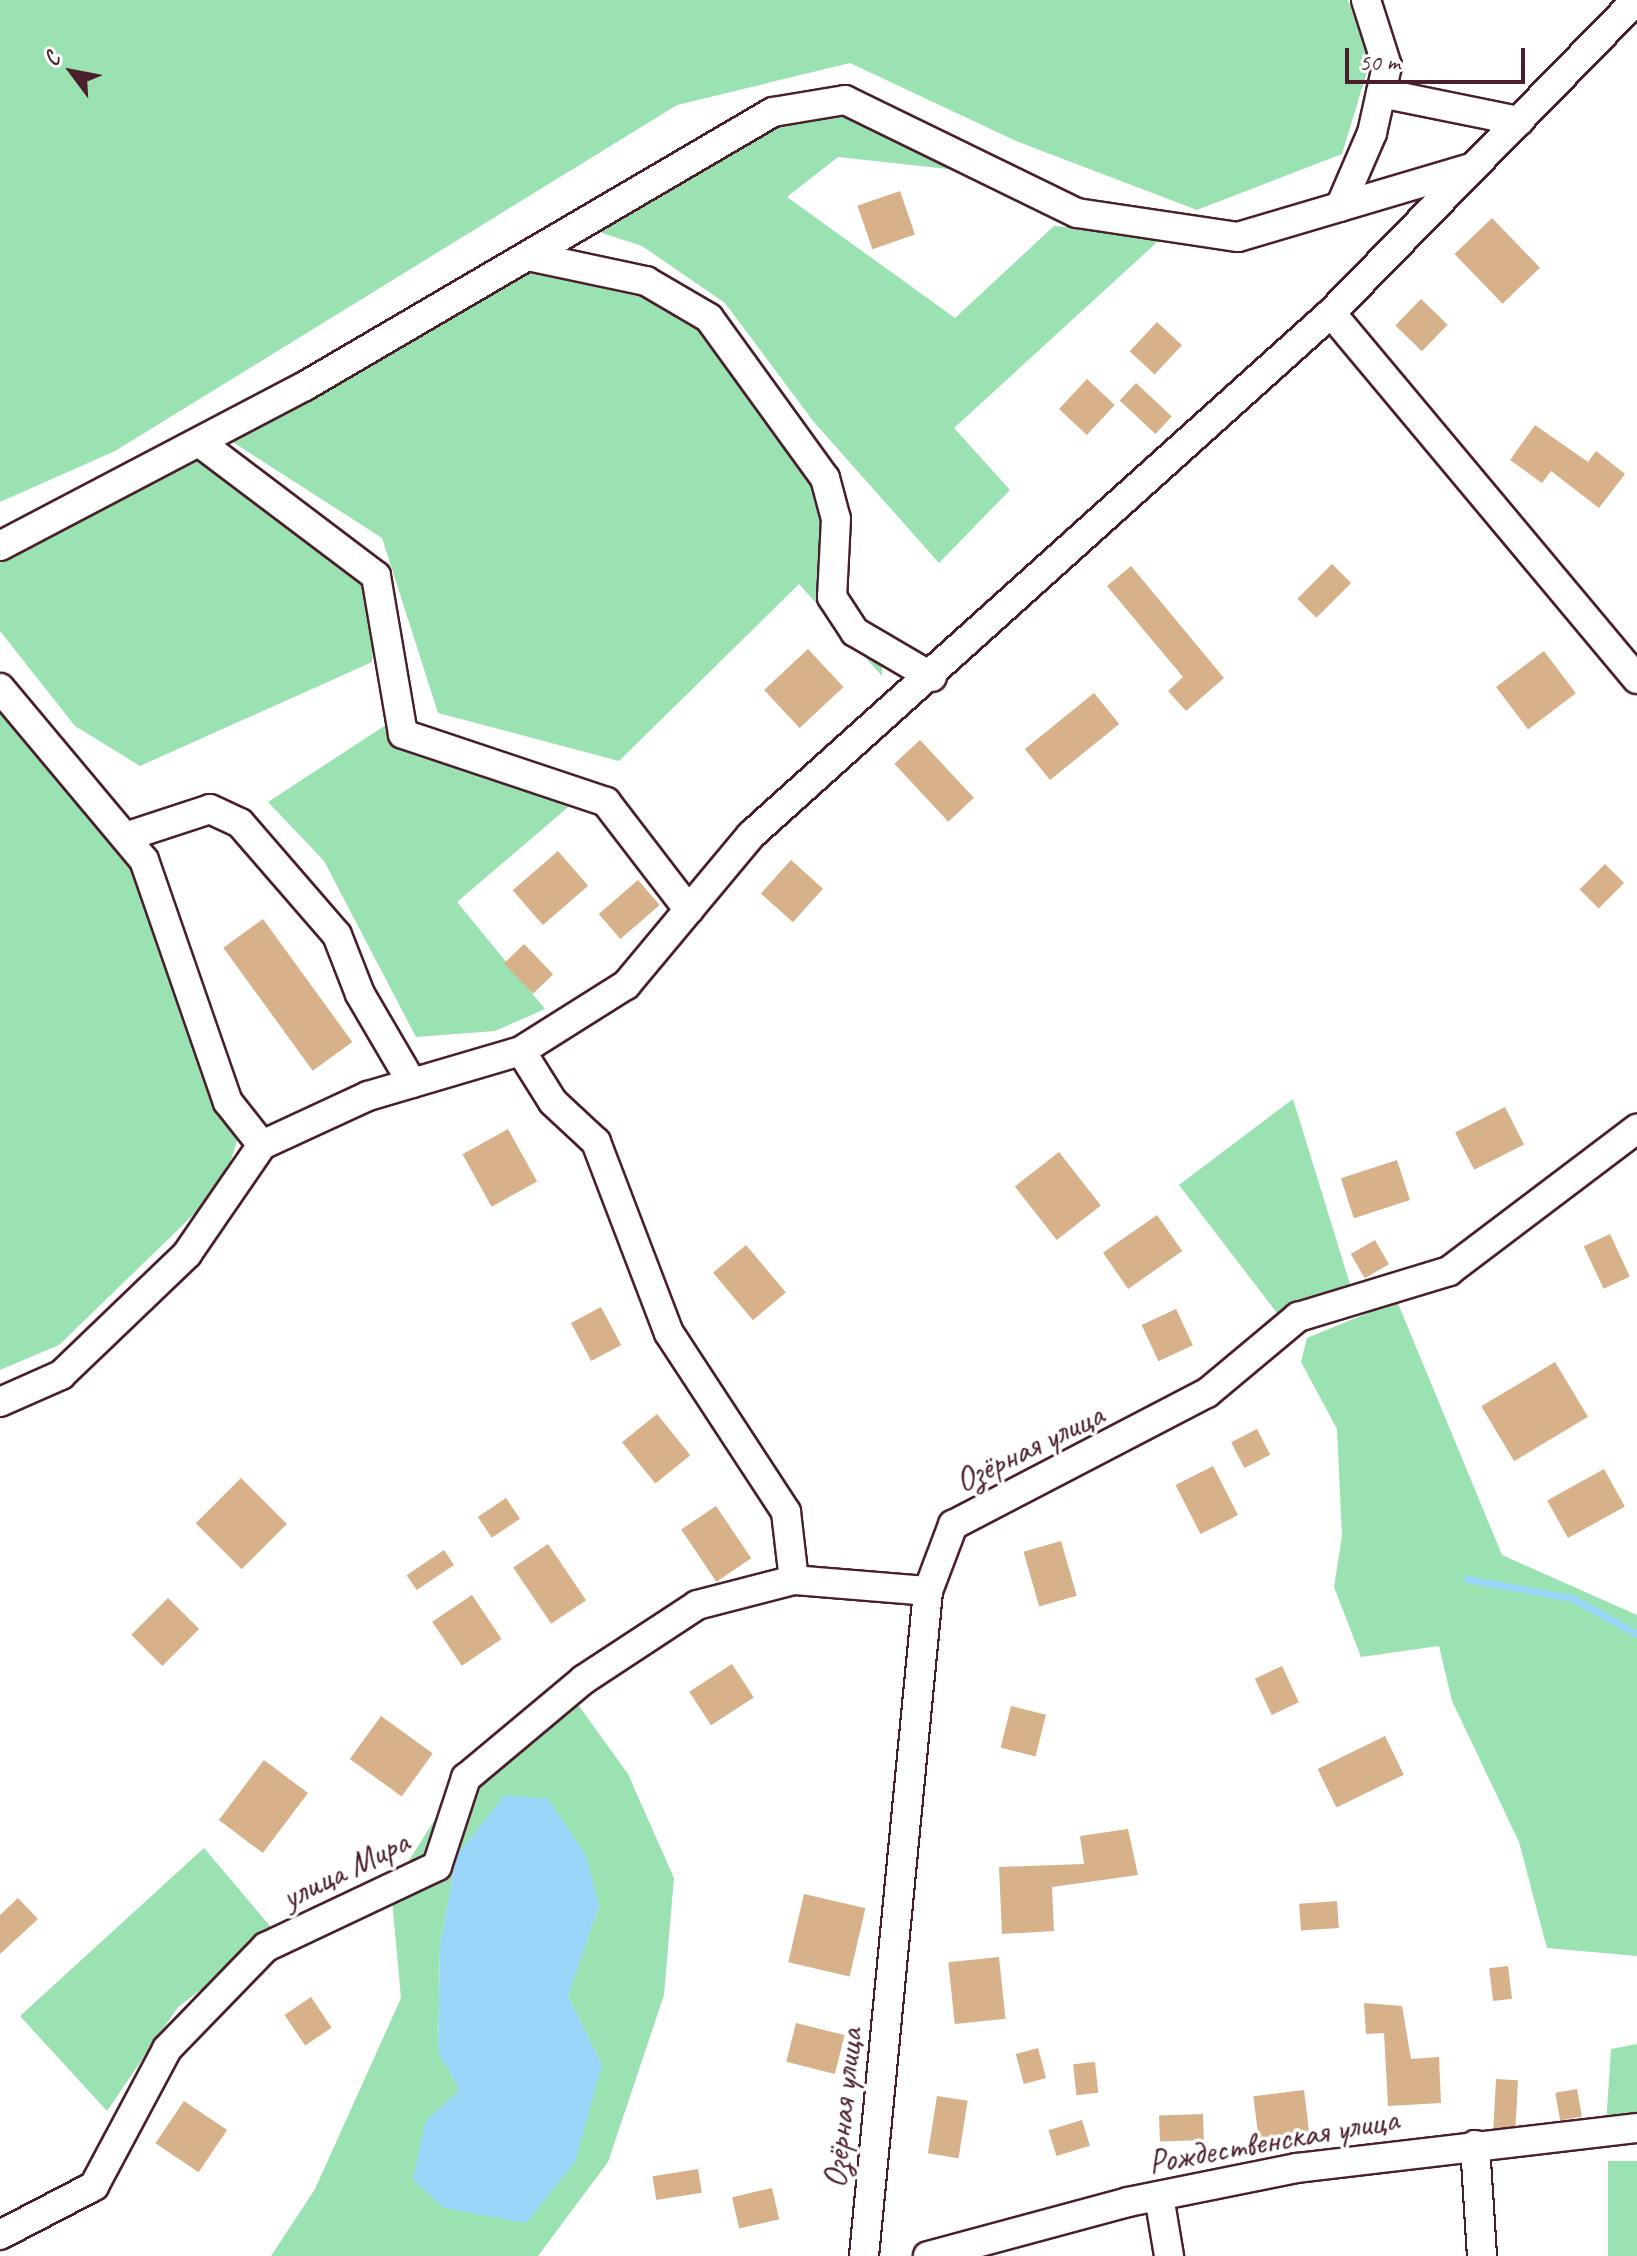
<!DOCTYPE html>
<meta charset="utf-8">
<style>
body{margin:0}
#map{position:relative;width:1637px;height:2256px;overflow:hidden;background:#fff;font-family:Caveat,sans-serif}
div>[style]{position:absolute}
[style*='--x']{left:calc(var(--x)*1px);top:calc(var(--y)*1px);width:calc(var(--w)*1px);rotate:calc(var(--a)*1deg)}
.green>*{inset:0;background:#9ae2b1;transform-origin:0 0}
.water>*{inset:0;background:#99d4f9}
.stream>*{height:7px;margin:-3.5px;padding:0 3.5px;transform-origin:3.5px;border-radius:3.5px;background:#99d4f9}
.building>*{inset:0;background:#d7b189;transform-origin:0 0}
.roads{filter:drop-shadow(2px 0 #4a1f2b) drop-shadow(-2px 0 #4a1f2b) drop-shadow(0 2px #4a1f2b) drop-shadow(0 -2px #4a1f2b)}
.street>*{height:28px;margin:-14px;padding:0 14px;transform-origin:14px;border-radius:14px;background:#fff}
span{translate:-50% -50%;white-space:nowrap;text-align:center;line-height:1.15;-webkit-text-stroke:7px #fff;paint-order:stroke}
.street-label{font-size:34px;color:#4a1f2b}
.north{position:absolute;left:32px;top:32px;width:80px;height:80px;-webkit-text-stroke:6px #fff;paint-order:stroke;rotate:302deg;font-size:22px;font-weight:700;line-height:32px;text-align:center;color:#4a1f2b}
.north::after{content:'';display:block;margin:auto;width:28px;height:36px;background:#4a1f2b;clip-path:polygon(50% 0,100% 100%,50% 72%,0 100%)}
.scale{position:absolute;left:1345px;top:48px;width:180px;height:36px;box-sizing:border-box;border:4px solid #4a1f2b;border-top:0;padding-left:10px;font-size:24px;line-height:28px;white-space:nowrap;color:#4a1f2b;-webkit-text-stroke:6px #fff;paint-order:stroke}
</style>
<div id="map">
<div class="green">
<div style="clip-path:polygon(0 0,1348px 0,1370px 62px,1342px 154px,1197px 210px,1016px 141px,850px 63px,677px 105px,115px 451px,0 502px)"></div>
<div style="clip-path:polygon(816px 99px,953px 148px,948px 169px,838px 157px,787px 197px,955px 318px,1054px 226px,1166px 234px,954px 428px,1010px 490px,939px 563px,813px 421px,725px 303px,642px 246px,562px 220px)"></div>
<div style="clip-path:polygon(499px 255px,612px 260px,712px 321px,830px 471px,826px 574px,882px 648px,882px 676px,799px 584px,619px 761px,438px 713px,382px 538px,228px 439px)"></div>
<div style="clip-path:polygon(200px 448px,377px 591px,372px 662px,140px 766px,75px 726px,0 631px,0 545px)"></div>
<div style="clip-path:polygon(0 683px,125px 845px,243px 1119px,224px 1185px,59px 1345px,0 1370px)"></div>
<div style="clip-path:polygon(392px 721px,587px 791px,457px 902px,545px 1009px,495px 1031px,416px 1037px,324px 861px,268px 802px)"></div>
<div style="clip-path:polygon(1293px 1099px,1353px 1294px,1280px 1317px,1179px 1185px)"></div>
<div style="clip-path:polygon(1397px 1301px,1502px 1555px,1637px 1615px,1637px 1956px,1547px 1948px,1519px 1842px,1452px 1701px,1439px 1646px,1361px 1657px,1334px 1587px,1342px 1536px,1337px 1429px,1301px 1362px,1307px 1338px)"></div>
<div style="clip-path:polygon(evenodd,574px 1699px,628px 1774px,674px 1878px,664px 1995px,608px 2162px,538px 2256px,271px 2256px,315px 2189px,401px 1998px,391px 1889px,437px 1816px,574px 1699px,456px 1856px,599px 1906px,568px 1996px,602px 2065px,425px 2122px,460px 2090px,438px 2052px,440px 1948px,456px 1856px)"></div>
<div style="clip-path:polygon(204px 1848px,276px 1933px,178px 2007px,107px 2111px,20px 2016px)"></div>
<div style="clip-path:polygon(1637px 2044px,1637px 2121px,1606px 2125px,1611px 2049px)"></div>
<div style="left:1637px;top:2161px;width:95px;height:29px;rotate:90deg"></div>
</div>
<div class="water">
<div style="clip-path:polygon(505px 1795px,548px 1799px,586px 1856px,599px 1906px,568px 1996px,602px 2065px,575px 2162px,526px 2223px,444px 2208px,413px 2180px,425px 2122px,460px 2090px,438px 2052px,440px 1947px,456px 1856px)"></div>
</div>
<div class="stream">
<div style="--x:1467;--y:1579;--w:107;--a:10.3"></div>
<div style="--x:1572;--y:1598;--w:74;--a:29"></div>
</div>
<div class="building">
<div style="left:900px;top:191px;width:46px;height:45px;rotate:71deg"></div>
<div style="left:1492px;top:218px;width:69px;height:52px;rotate:46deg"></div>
<div style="left:1421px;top:299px;width:37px;height:37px;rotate:44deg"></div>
<div style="left:1157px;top:322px;width:34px;height:40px;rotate:43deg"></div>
<div style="left:1087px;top:379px;width:38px;height:41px;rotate:43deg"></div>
<div style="left:1136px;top:383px;width:49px;height:24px;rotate:43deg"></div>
<div style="clip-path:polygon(1535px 425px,1588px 462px,1596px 451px,1625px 474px,1599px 508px,1551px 471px,1542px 483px,1510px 460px)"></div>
<div style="left:1332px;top:564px;width:27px;height:49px;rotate:45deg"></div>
<div style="clip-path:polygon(1131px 566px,1224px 678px,1186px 711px,1168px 691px,1183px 677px,1107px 586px)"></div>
<div style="left:808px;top:649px;width:52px;height:60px;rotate:47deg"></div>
<div style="left:1544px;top:651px;width:53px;height:60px;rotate:53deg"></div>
<div style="left:1094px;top:693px;width:40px;height:89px;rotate:51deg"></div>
<div style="left:920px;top:740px;width:79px;height:35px;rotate:47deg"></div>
<div style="left:558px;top:851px;width:46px;height:60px;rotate:49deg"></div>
<div style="left:791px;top:860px;width:43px;height:45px;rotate:42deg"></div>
<div style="left:1605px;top:864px;width:27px;height:36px;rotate:45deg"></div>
<div style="left:638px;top:880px;width:33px;height:52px;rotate:49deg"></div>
<div style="left:263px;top:919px;width:152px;height:49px;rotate:54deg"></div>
<div style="left:524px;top:944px;width:42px;height:28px;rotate:46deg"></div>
<div style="left:1505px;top:1107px;width:42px;height:56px;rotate:63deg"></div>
<div style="left:508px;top:1129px;width:60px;height:52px;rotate:61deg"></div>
<div style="left:1059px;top:1152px;width:68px;height:56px;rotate:52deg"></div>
<div style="left:1397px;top:1160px;width:42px;height:59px;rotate:72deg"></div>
<div style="left:1157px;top:1215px;width:44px;height:66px;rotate:55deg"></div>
<div style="left:1610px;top:1234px;width:47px;height:29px;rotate:65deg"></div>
<div style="left:1375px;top:1240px;width:28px;height:28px;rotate:60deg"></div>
<div style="left:746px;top:1245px;width:62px;height:43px;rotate:50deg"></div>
<div style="left:601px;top:1307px;width:43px;height:34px;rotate:62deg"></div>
<div style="left:1176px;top:1309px;width:40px;height:38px;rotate:65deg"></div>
<div style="left:1555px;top:1362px;width:64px;height:86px;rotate:59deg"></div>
<div style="left:657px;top:1414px;width:53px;height:45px;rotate:51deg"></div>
<div style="left:1257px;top:1429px;width:29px;height:29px;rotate:63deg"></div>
<div style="left:1213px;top:1466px;width:55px;height:42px;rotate:63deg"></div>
<div style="left:1604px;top:1469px;width:43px;height:65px;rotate:61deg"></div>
<div style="left:241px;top:1478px;width:65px;height:64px;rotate:45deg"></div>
<div style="left:506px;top:1498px;width:25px;height:34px;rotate:56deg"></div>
<div style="left:716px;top:1506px;width:63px;height:42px;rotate:56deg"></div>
<div style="left:1061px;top:1541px;width:57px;height:39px;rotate:74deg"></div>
<div style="left:548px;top:1544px;width:68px;height:42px;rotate:56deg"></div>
<div style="left:444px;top:1550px;width:18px;height:45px;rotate:56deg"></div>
<div style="left:472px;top:1595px;width:53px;height:48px;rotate:56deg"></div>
<div style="left:168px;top:1598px;width:44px;height:52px;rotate:45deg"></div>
<div style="left:732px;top:1664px;width:40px;height:51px;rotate:57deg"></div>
<div style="left:1282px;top:1666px;width:40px;height:30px;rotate:65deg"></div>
<div style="left:1011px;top:1706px;width:36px;height:43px;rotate:14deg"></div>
<div style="left:381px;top:1716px;width:64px;height:53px;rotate:36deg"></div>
<div style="left:1385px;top:1736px;width:43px;height:75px;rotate:64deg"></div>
<div style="left:264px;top:1760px;width:55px;height:75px;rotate:37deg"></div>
<div style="clip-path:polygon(1128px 1829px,1138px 1875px,1052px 1887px,1054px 1931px,1002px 1934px,999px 1867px,1084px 1864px,1080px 1836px)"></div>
<div style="left:804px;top:1894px;width:63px;height:70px;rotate:13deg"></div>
<div style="clip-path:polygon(18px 1898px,38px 1919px,0 1954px,0 1915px)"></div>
<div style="left:1337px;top:1901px;width:27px;height:38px;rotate:86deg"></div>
<div style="left:999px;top:1957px;width:62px;height:51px;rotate:84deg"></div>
<div style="left:1508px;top:1966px;width:33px;height:19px;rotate:83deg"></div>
<div style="left:311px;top:1997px;width:37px;height:32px;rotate:56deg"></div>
<div style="clip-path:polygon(1364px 2003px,1402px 2006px,1411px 2059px,1439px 2057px,1441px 2103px,1388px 2106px,1384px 2033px,1366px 2034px)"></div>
<div style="left:796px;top:2023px;width:50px;height:40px;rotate:14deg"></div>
<div style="left:1038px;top:2048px;width:31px;height:23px;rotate:75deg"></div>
<div style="left:1095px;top:2062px;width:31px;height:22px;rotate:84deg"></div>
<div style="left:1496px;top:2079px;width:22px;height:49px;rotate:3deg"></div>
<div style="left:1577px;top:2089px;width:28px;height:22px;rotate:80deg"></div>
<div style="left:1304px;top:2090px;width:42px;height:51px;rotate:83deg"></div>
<div style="left:937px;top:2096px;width:31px;height:58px;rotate:9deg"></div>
<div style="left:184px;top:2101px;width:52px;height:51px;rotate:34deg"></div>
<div style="left:1203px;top:2114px;width:26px;height:44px;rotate:88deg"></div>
<div style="left:1082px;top:2120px;width:27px;height:35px;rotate:73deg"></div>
<div style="left:698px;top:2169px;width:24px;height:46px;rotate:81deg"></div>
<div style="left:772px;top:2188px;width:32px;height:41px;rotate:77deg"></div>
</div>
<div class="roads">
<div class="street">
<div style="--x:1381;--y:93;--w:141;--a:11.5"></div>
<div style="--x:1340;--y:207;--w:81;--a:-66.6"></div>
<div style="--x:1372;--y:133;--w:69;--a:-77.4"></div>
<div style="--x:1387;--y:66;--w:69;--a:-107.7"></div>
<div style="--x:528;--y:256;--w:121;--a:12"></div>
<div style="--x:646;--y:281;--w:73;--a:30.4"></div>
<div style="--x:709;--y:318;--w:198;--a:54.1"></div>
<div style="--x:825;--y:478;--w:42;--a:75"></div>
<div style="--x:836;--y:519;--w:78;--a:92.9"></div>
<div style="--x:832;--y:597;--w:42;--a:56.7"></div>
<div style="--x:855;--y:632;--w:89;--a:30.3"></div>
<div style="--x:1331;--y:313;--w:477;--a:50.1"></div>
<div style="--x:199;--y:442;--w:222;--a:37.1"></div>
<div style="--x:376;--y:576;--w:160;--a:80.3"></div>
<div style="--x:403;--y:734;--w:214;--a:18.5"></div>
<div style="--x:606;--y:802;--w:136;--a:52.5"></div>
<div style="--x:0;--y:546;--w:344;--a:-27.7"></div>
<div style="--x:305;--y:386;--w:542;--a:-30.35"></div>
<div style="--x:773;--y:112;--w:73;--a:-9.5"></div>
<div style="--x:845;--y:100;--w:258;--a:26"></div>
<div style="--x:1077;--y:213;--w:163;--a:8.5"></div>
<div style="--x:1238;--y:237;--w:243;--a:-16.5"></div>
<div style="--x:0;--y:688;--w:224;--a:50.1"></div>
<div style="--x:144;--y:860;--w:256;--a:70.9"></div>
<div style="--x:228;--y:1102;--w:55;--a:51.7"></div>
<div style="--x:125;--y:837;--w:89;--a:-18.2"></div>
<div style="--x:210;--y:809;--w:33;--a:25"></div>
<div style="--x:240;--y:823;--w:148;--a:49.1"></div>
<div style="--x:337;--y:935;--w:63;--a:68.7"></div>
<div style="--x:360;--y:994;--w:103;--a:59.7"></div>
<div style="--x:521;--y:1051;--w:60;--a:57.9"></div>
<div style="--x:553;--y:1102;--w:59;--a:42.9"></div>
<div style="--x:596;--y:1142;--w:204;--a:69.1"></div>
<div style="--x:669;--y:1333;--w:214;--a:56.8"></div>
<div style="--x:786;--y:1512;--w:68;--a:83.3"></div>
<div style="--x:0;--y:1402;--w:67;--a:-23.9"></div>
<div style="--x:61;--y:1375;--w:175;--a:-43.8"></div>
<div style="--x:187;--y:1254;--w:132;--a:-55.5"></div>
<div style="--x:262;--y:1145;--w:117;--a:-24.8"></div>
<div style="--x:368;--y:1096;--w:159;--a:-16.4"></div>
<div style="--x:521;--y:1051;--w:124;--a:-32.2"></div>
<div style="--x:626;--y:985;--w:195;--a:-50.2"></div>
<div style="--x:751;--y:835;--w:780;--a:-41.99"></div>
<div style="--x:1331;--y:313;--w:437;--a:-45.7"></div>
<div style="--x:1475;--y:2145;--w:111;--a:86.4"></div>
<div style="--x:1159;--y:2196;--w:61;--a:80.5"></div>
<div style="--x:0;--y:2235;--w:106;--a:-27.5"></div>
<div style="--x:94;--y:2186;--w:155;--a:-61.9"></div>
<div style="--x:167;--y:2049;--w:142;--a:-45.9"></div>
<div style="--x:266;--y:1947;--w:189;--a:-25.3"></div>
<div style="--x:437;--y:1866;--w:93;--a:-71.8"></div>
<div style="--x:466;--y:1778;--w:153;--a:-39.9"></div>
<div style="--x:583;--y:1680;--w:136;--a:-33.3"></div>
<div style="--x:697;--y:1605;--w:100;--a:-14.5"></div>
<div style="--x:794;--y:1580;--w:134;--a:4.7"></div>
<div style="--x:864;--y:2256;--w:668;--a:-84.5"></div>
<div style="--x:928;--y:1591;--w:71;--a:-69.3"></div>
<div style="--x:953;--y:1525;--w:286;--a:-27.5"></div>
<div style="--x:1207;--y:1393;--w:119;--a:-39.9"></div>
<div style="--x:1298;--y:1317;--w:158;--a:-16.9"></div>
<div style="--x:1449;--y:1271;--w:236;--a:-37.1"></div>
<div style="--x:928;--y:2256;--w:207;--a:-15.1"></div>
<div style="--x:1128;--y:2202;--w:172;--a:-11.4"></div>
<div style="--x:1297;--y:2168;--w:342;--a:-6.7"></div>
</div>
</div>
<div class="street-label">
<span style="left:1029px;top:1447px;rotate:-26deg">Озёрная улица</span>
<span style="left:345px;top:1869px;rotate:-26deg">улица Мира</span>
<span style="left:842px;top:2108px;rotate:-84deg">Озёрная улица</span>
<span style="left:1273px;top:2140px;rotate:-10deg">Рождественская улица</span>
</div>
<div class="north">С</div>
<div class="scale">50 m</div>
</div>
